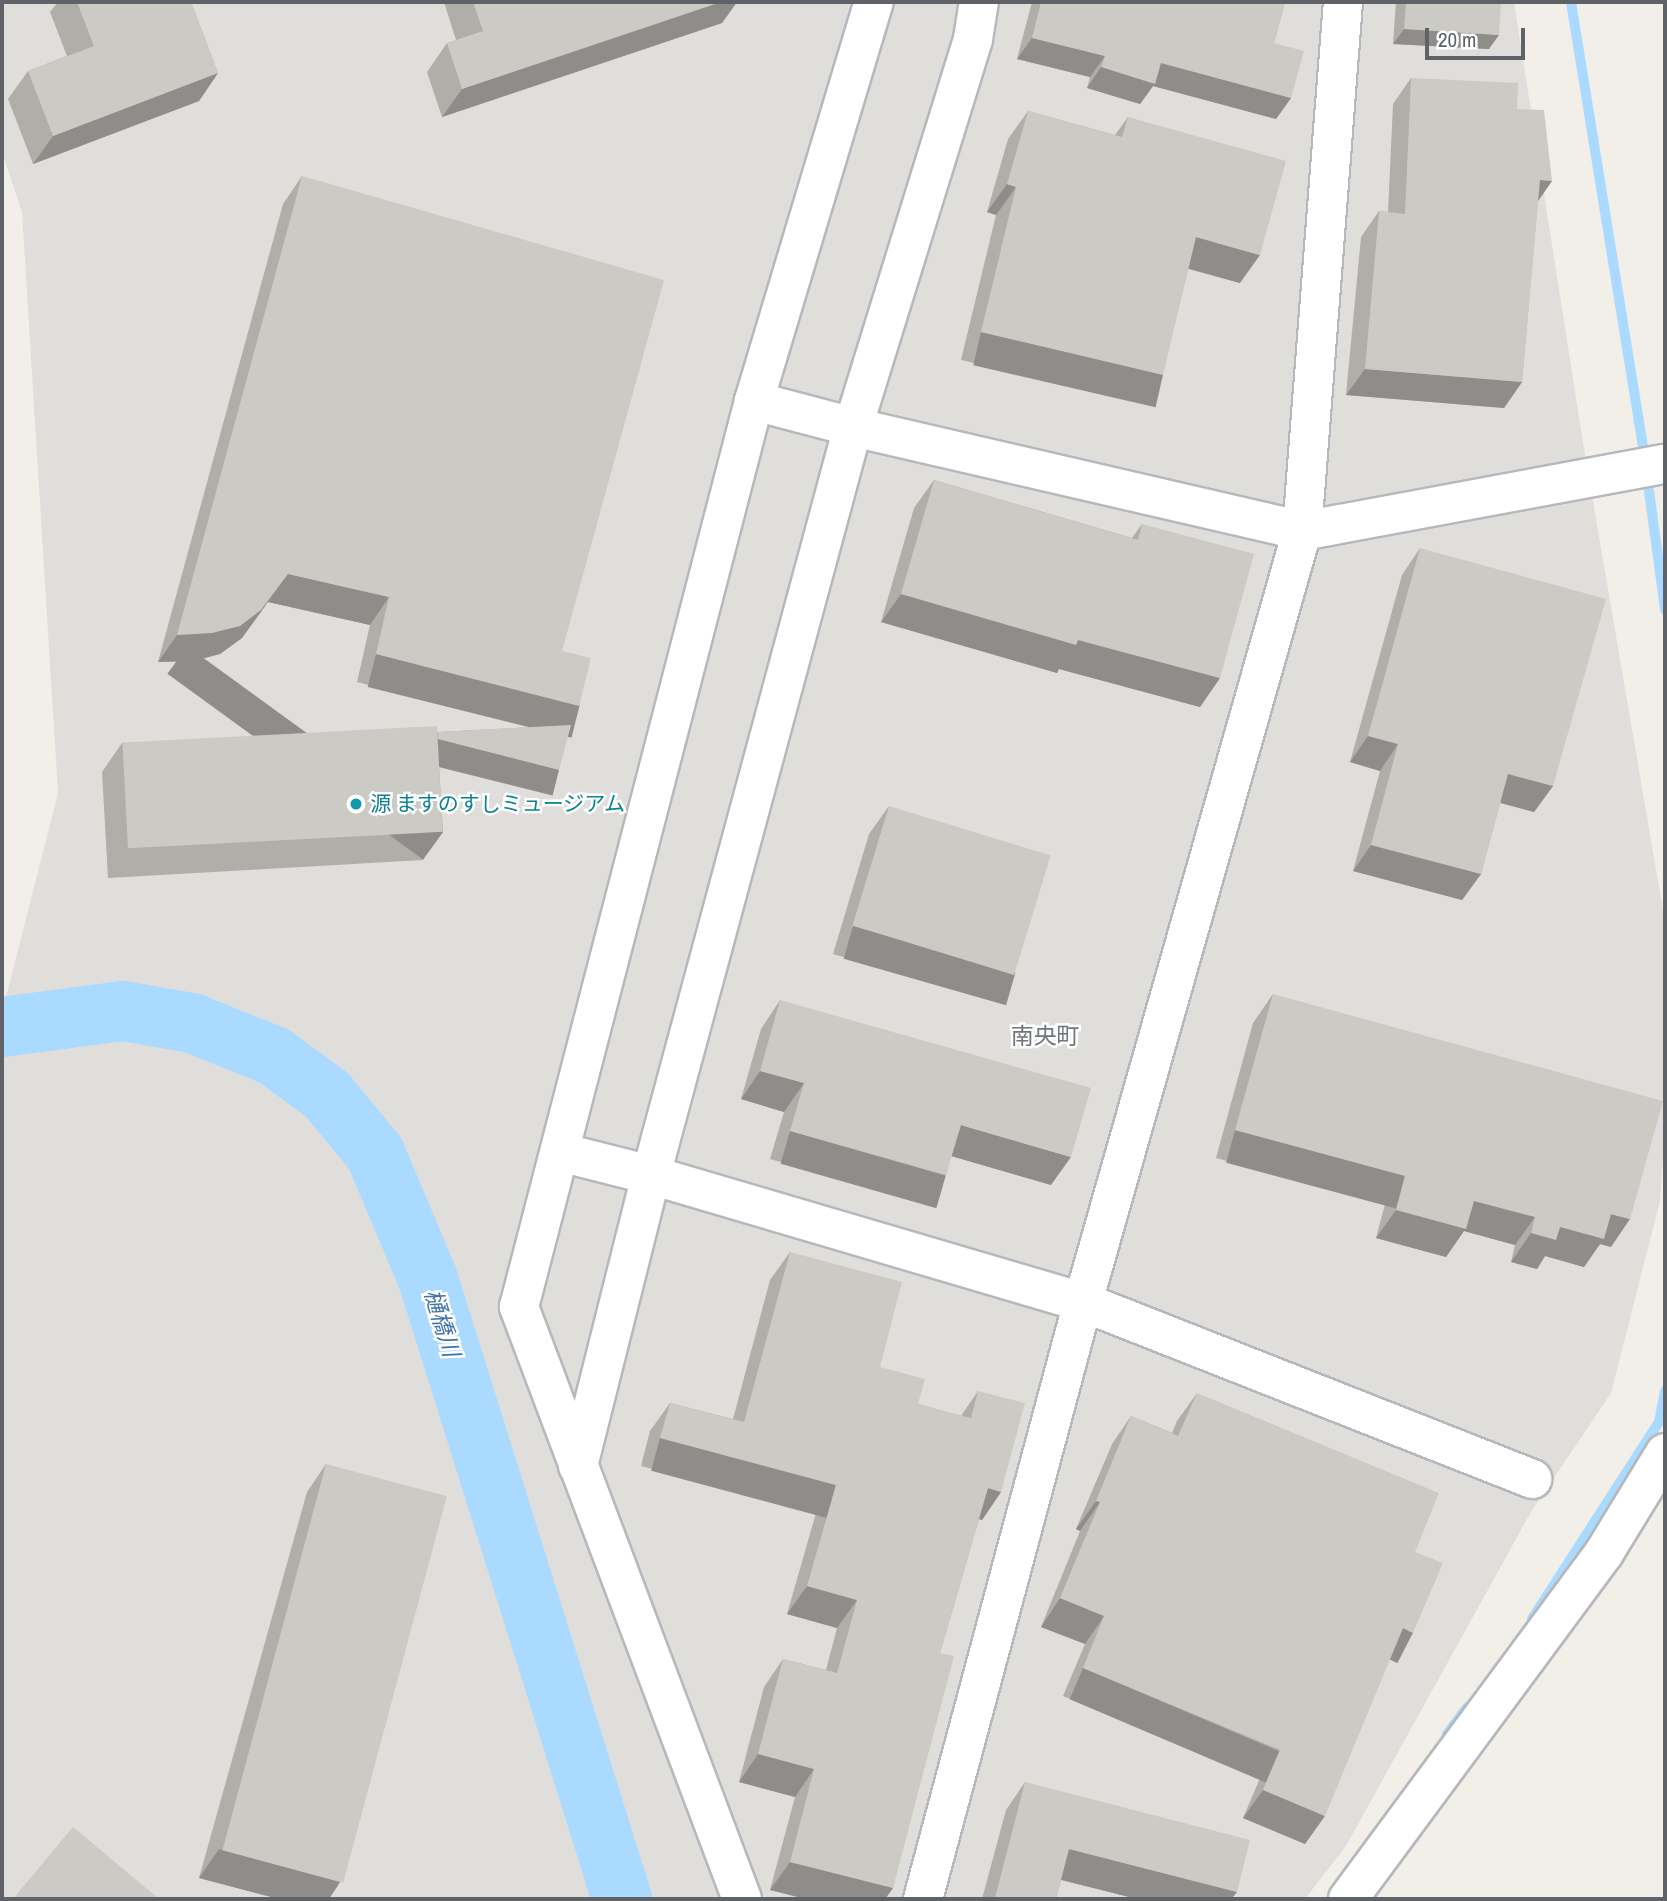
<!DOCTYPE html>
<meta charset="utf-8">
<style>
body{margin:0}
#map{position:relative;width:1667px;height:1901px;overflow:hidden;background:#f1efe8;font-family:"Archivo Narrow","Noto Sans JP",sans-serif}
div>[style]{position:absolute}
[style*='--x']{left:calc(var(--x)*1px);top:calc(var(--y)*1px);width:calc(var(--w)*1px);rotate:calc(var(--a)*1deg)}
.industrial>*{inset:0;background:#e0deda}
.stream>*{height:10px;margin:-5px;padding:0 5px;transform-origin:5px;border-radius:5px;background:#aadaff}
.river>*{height:60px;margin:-30px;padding:0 30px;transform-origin:30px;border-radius:30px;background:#aadaff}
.roads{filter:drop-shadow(2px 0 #b5b8bc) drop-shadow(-2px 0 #b5b8bc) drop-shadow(0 2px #b5b8bc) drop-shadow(0 -2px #b5b8bc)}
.minor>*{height:38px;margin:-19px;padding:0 19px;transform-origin:19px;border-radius:19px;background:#fff}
.wall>*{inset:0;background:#afaea9}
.shaded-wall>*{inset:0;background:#8f8d8a;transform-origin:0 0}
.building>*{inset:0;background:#cccac5;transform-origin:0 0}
.dots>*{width:19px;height:19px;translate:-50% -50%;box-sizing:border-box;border:4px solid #fff;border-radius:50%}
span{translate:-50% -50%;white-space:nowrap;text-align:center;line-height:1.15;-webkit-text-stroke:5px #fff;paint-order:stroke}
.culture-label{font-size:21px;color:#0d838f}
.left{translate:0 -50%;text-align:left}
.neighbourhood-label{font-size:23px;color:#70757a}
.water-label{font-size:23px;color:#4174aa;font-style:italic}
.frame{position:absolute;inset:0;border:4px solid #5f6368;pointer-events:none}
.scale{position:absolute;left:1425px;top:28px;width:100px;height:32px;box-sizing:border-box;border:4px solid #5f6368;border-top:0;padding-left:9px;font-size:21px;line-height:24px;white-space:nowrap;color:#5f6368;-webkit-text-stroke:5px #fff;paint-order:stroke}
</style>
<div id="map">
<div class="industrial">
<div style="clip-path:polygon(2px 2px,1514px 2px,1584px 449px,1665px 922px,1665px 1126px,1660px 1201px,1611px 1393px,1531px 1512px,1346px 1846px,1305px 1899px,2px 1899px,2px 1013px,58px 793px,22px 212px,2px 152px)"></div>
</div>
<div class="stream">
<div style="--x:1571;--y:2;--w:465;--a:80.8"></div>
<div style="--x:1647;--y:476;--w:135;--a:82.3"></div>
<div style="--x:1532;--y:1619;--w:234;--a:-57.2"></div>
<div style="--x:1659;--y:1422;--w:32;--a:-79"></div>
<div style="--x:1447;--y:1734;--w:34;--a:-53"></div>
</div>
<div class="river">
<div style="--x:2;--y:1027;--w:122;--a:-7.5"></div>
<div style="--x:123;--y:1011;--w:70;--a:9.9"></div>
<div style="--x:192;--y:1023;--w:88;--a:21.9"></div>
<div style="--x:274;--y:1056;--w:66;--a:36.3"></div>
<div style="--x:327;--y:1095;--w:75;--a:50.4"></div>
<div style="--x:375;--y:1153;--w:137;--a:67.2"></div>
<div style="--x:428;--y:1279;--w:650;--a:72.62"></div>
</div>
<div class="roads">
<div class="minor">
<div style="--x:754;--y:401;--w:102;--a:14.7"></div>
<div style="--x:853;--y:427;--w:461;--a:13"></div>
<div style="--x:1302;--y:531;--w:369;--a:-10.5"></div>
<div style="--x:560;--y:1152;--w:94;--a:14.2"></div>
<div style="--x:651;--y:1175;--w:450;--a:16.4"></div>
<div style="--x:1083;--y:1302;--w:483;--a:21.5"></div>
<div style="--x:578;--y:1466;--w:300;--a:-75.9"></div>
<div style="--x:651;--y:1175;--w:775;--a:-74.89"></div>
<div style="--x:853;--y:427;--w:406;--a:-72.8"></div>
<div style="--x:973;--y:39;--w:37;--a:-81"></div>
<div style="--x:742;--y:1899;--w:633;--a:-110.64"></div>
<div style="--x:519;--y:1307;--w:936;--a:-75.46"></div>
<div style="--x:754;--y:401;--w:417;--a:-73.3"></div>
<div style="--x:923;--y:1899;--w:618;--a:-75"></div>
<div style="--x:1083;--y:1302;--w:801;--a:-74.14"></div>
<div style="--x:1302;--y:531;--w:531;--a:-85.57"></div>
<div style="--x:1348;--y:1899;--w:430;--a:-53.5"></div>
<div style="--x:1604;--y:1553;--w:117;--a:-58.6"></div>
</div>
</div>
<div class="wall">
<div style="clip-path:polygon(58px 2px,191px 2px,218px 73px,199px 101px,33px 164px,8px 99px,28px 71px,67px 56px,50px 12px)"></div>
<div style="clip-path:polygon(444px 2px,737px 2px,722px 23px,442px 117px,427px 72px,447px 43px,456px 40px)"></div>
<div style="clip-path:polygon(1032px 2px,1285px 2px,1274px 43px,1291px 98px,1276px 119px,1153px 86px,1140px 104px,1087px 88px,1090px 77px,1017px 59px)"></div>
<div style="clip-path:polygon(1396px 2px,1501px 2px,1489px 49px,1393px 44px)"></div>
<div style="clip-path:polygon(1411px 78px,1517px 109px,1552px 181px,1538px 200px,1522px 382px,1504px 408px,1346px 395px,1361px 237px,1379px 211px,1388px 212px,1393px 104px)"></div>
<div style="clip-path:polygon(1028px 111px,1115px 135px,1128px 117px,1240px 283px,1188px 269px,1144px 403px,961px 360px,996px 215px,987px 212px,1008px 139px)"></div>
<div style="clip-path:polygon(302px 176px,562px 651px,566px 725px,544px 792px,439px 765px,443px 832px,423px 860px,108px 878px,102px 772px,122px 743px,438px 732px,533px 727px,357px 682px,370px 625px,268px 602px,242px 638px,220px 654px,193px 661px,158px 662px,283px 204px)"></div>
<div style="clip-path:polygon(934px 480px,1132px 538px,1142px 524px,1220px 678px,1200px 707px,1059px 669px,1057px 673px,881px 622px,914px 508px)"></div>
<div style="clip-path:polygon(1420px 548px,1553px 786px,1534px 812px,1500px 803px,1481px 874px,1462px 900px,1353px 871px,1380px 771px,1350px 762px,1402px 575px)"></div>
<div style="clip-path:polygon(889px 806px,996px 1000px,833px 954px,869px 834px)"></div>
<div style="clip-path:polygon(1273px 994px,1611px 1247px,1600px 1244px,1584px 1267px,1545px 1256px,1537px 1269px,1511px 1262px,1515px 1245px,1464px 1231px,1446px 1257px,1376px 1238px,1385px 1204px,1216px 1158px,1253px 1023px)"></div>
<div style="clip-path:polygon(780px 1000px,1051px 1185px,951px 1156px,946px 1175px,926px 1203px,770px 1159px,784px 1112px,741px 1099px,761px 1029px)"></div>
<div style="clip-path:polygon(790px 1252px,880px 1367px,918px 1404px,961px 1416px,978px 1391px,1001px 1492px,982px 1520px,979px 1519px,940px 1653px,893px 1888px,885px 1899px,806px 1899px,770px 1890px,795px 1797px,739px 1782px,764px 1687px,783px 1659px,826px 1670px,837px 1628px,787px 1614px,816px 1513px,641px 1466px,650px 1431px,670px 1403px,733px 1419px,770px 1280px)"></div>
<div style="clip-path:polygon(1197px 1393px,1415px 1552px,1413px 1633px,1394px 1661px,1390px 1659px,1305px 1844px,1243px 1818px,1260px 1778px,1063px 1696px,1085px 1644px,1041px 1627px,1080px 1531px,1076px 1529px,1112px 1444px,1131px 1416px,1172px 1433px,1177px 1421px)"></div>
<div style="clip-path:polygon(326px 1464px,340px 1882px,329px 1899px,279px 1899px,199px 1878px,307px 1492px)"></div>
<div style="clip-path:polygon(1025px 1782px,1237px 1892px,1231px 1899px,1137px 1899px,1061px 1880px,1056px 1899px,982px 1899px,1006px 1810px)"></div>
</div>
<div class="shaded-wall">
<div style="clip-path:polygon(721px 2px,737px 2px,722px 23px,442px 117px,462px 89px)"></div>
<div style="clip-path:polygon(1404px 29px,1499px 35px,1489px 49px,1393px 44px)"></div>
<div style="clip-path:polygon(1032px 38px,1105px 56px,1090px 77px,1017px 59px)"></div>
<div style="clip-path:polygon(1161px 63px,1291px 98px,1276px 119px,1153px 86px,1140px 104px,1087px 88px,1101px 67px)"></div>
<div style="clip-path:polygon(218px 73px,199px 101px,33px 164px,53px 136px)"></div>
<div style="clip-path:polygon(1540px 180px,1552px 181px,1534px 207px)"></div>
<div style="clip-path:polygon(1007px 184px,1016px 187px,996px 215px,987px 212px)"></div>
<div style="clip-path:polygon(1196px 237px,1260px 255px,1240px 283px,1176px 265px)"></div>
<div style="left:981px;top:332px;width:187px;height:34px;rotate:13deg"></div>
<div style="clip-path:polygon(1365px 369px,1522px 382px,1504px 408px,1346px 395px)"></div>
<div style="clip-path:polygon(288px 574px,389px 597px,370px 625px,268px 602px,242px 638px,220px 654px,193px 661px,158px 662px,177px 635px)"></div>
<div style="clip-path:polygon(901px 594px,1078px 640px,1220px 678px,1200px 707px,1059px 669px,1057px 673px,881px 622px)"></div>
<div style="left:376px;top:654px;width:210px;height:34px;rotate:14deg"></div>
<div style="clip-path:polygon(1368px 736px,1398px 744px,1380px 771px,1350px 762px)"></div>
<div style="left:434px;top:738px;width:129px;height:27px;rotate:14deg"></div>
<div style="clip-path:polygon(1508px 774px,1553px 786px,1534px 812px,1490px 800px)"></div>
<div style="left:443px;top:832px;width:34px;height:316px;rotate:126deg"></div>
<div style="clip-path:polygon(1371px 845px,1481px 874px,1462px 900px,1353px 871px)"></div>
<div style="left:853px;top:926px;width:169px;height:34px;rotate:16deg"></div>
<div style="clip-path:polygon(760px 1071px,804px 1083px,784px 1112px,741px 1099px)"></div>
<div style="clip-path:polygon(961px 1125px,1071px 1157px,1051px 1185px,941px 1153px)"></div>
<div style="left:1235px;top:1130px;width:176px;height:34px;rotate:15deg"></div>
<div style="left:790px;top:1131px;width:162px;height:34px;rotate:16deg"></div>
<div style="clip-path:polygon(1474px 1201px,1535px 1217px,1515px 1245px,1464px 1231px,1446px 1257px,1376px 1238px,1396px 1210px)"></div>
<div style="clip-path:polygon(1611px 1214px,1630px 1219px,1611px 1247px,1600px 1244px,1584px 1267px,1545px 1256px,1537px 1269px,1511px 1262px,1531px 1233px)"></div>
<div style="left:660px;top:1438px;width:182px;height:34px;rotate:15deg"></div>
<div style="clip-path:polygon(988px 1488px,1001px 1492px,982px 1520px,968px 1516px)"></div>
<div style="clip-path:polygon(1096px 1501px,1100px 1502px,1080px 1531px,1076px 1529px)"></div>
<div style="clip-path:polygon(807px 1586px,857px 1600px,837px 1628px,787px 1614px)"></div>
<div style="clip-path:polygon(1060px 1598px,1104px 1616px,1085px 1644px,1041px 1627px)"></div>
<div style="left:1403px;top:1628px;width:11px;height:34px;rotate:27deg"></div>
<div style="left:1083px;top:1668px;width:213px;height:34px;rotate:23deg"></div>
<div style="clip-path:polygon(758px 1754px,814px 1769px,795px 1797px,739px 1782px)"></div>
<div style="clip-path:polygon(1263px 1790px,1325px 1816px,1305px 1844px,1243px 1818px)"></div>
<div style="clip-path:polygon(219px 1849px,340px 1882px,329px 1899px,279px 1899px,199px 1878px)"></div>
<div style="clip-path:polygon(1069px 1849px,1237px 1892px,1231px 1899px,1137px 1899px,1050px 1877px)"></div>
<div style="clip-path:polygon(790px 1862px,893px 1888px,885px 1899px,806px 1899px,770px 1890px)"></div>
</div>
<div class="building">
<div style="clip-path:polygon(77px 2px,191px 2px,218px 73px,53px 136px,28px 71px,94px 46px)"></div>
<div style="clip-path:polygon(473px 2px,721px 2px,462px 89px,447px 43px,483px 31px)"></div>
<div style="clip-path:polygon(1041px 2px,1285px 2px,1274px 43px,1304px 51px,1291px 98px,1161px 63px,1155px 84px,1101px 67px,1105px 56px,1032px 38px)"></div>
<div style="clip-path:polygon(1406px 2px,1501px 2px,1499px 35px,1404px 29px)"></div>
<div style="clip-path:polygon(1411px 78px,1518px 83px,1517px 109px,1544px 110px,1552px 181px,1540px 180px,1522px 382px,1365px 369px,1379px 211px,1405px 214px)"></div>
<div style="clip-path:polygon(1028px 111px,1122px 137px,1128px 117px,1286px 161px,1260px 255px,1196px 237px,1163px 375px,981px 332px,1016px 187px,1007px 184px)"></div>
<div style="clip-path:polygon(302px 176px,664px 280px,562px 651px,591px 658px,579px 706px,376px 654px,389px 597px,288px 574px,261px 610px,240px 626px,212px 633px,177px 635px)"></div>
<div style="clip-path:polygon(934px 480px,1138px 540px,1142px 524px,1254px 554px,1220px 678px,1078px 640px,1076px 645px,901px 594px)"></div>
<div style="clip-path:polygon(1420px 548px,1606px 599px,1553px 786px,1508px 774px,1481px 874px,1371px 845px,1398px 744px,1368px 736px)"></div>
<div style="clip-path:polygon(571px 725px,559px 770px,438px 739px,438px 732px)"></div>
<div style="left:437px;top:726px;width:106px;height:315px;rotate:87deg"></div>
<div style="left:889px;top:806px;width:169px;height:125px;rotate:17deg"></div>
<div style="clip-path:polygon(1273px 994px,1663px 1101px,1630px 1219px,1611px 1214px,1604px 1239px,1560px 1227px,1556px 1240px,1531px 1233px,1535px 1217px,1474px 1201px,1466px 1229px,1396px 1210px,1405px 1176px,1235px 1130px)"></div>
<div style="clip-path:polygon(780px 1000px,1091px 1088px,1071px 1157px,961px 1125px,946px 1175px,790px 1131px,804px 1083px,760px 1071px)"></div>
<div style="clip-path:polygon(790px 1252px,902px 1282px,880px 1367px,925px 1379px,918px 1404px,971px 1418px,978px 1391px,1025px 1403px,1001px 1492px,988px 1488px,940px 1653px,954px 1656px,893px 1888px,790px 1862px,814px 1769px,758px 1754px,783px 1659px,837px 1673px,857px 1600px,807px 1586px,836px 1485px,660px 1438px,670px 1403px,744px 1422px)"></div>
<div style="clip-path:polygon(1197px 1393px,1439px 1493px,1415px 1552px,1443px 1563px,1413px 1633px,1403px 1628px,1325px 1816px,1263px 1790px,1280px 1750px,1083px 1668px,1104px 1616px,1060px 1598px,1100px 1502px,1096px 1501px,1131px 1416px,1178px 1436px)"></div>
<div style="left:326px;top:1464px;width:125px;height:400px;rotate:15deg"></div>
<div style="clip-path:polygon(1025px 1782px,1250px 1840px,1237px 1892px,1069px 1849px,1056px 1899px,995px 1898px)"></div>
<div style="clip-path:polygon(73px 1827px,159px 1899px,13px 1899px)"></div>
</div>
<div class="dots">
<div style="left:356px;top:804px;background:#0f9aa8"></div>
</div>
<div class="culture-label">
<span class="left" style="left:370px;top:804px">源 ますのすしミュージアム</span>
</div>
<div class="neighbourhood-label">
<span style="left:1045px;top:1036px">南央町</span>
</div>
<div class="water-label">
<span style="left:442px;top:1323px;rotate:73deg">樋橋川</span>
</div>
<div class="frame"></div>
<div class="scale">20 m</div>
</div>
